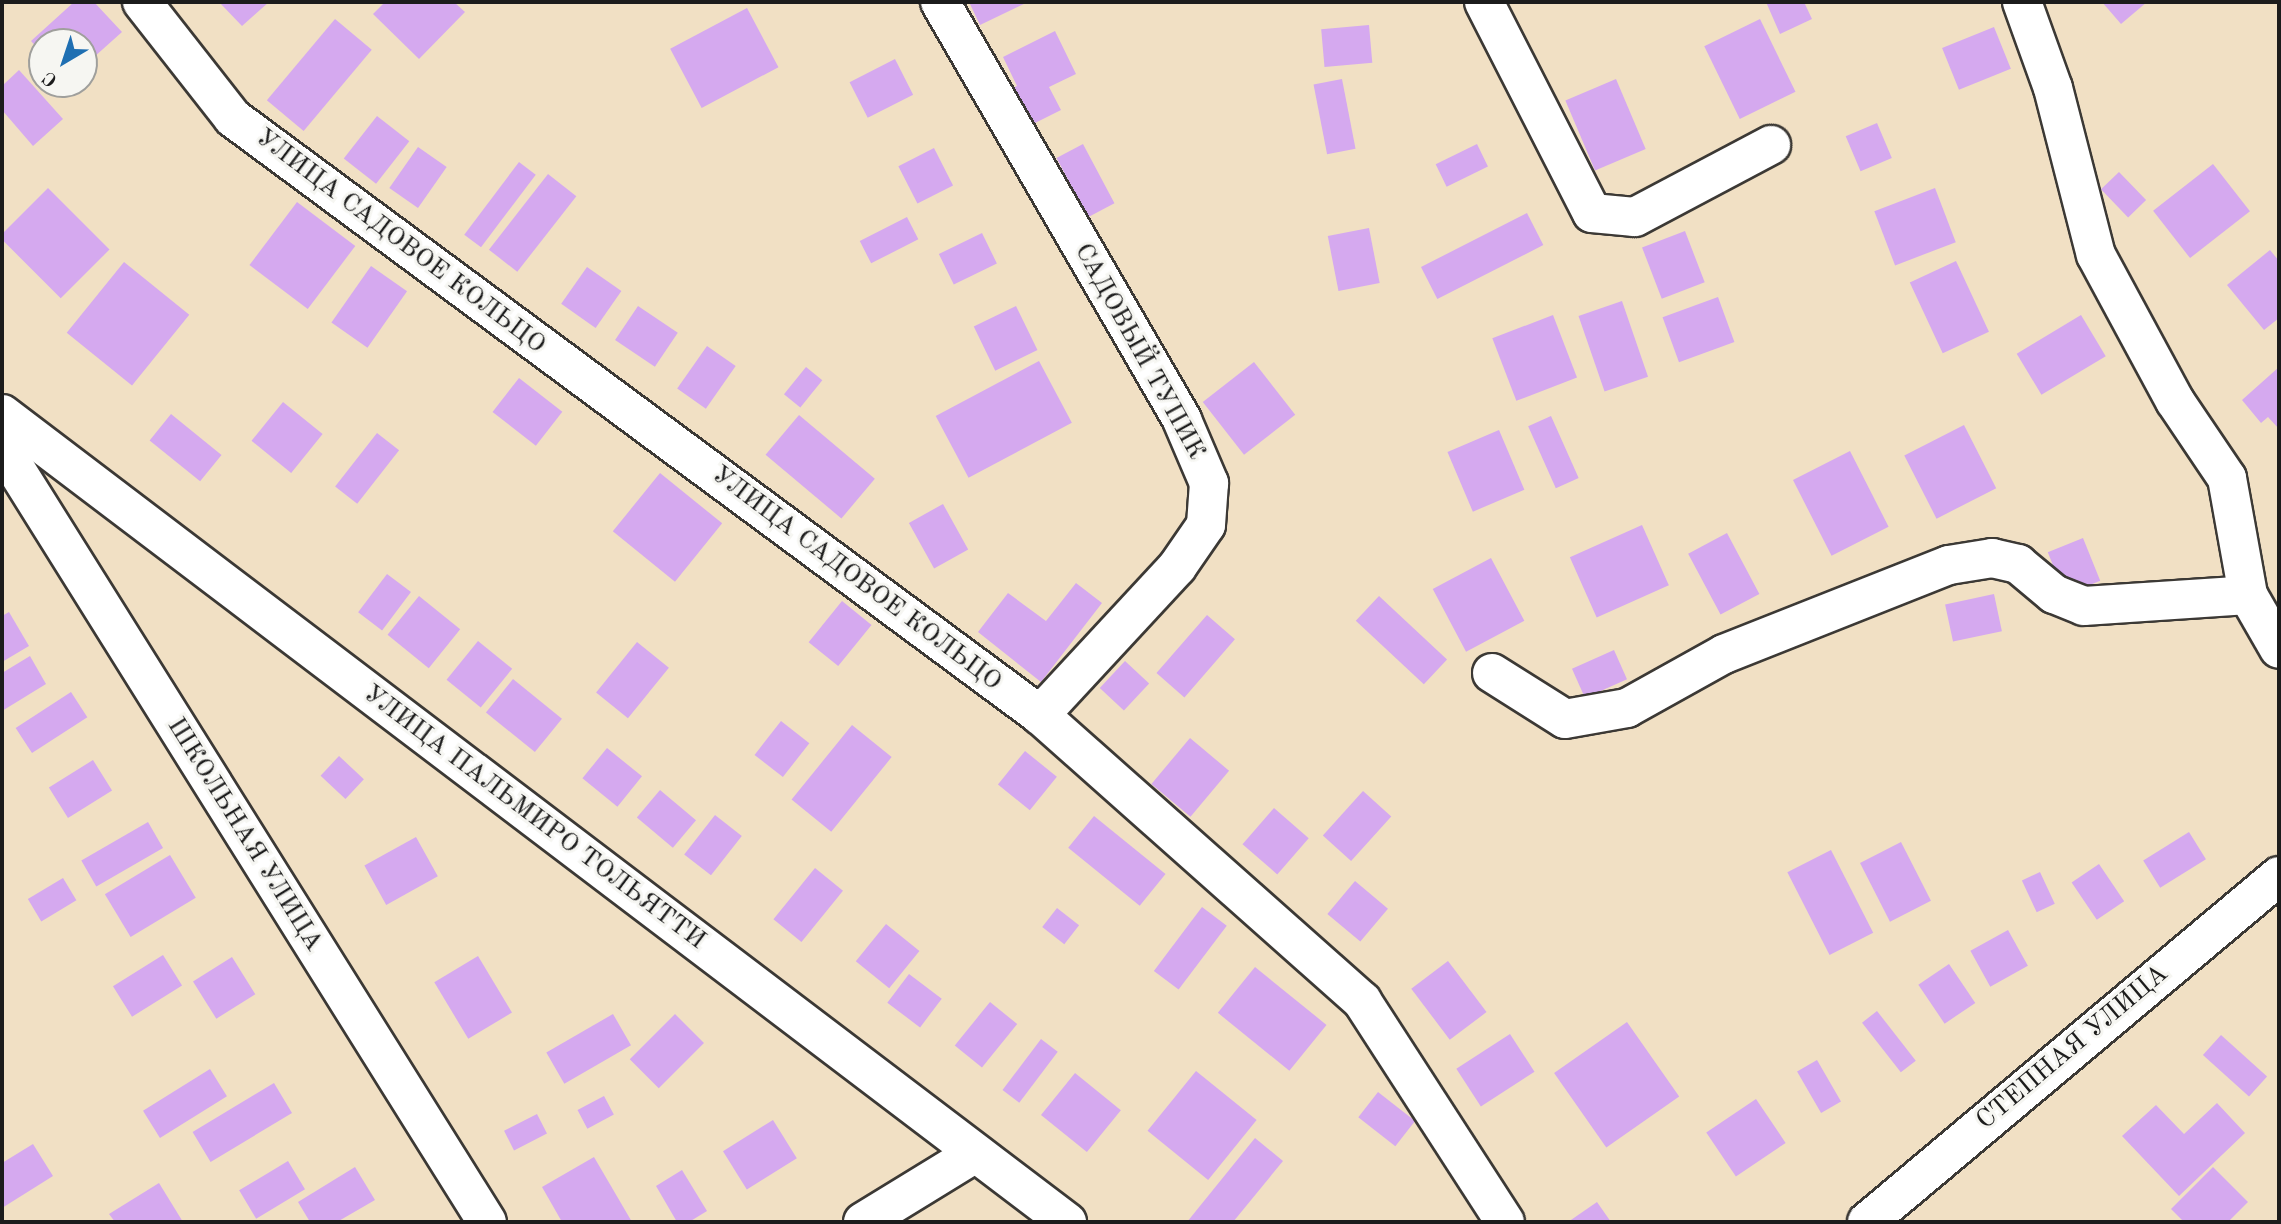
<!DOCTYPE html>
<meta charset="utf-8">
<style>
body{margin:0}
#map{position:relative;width:2281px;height:1224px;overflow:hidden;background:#f1e0c4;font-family:"Old Standard TT",serif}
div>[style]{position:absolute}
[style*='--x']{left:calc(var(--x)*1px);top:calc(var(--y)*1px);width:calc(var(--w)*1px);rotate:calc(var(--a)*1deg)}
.building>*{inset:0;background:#d5a9ef;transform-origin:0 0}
.roads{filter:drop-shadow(2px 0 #3c3935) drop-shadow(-2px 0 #3c3935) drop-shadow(0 2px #3c3935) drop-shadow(0 -2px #3c3935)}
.minor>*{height:38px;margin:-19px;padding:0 19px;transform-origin:19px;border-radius:19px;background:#fff}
span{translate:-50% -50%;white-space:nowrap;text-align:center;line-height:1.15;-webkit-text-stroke:6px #f6f6f2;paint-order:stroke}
.street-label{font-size:26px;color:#1c1c1c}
.frame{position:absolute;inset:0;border:4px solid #1c1c1c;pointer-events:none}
.north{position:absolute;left:28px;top:28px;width:70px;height:70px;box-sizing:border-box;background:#f6f6f2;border:2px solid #9f9f9c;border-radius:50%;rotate:219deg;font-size:19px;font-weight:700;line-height:28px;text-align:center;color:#1c1c1c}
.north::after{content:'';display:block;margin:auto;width:24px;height:32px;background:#1f6fb2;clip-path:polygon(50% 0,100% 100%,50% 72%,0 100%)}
</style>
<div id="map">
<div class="building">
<div style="clip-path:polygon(74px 2px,94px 2px,122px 32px,84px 66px,84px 42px,42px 42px,42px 53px,31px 41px)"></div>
<div style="clip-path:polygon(219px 2px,269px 2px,242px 26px)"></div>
<div style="clip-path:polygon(385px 2px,454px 2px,465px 12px,419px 59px,373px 14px)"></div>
<div style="clip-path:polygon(969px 2px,1028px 2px,980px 25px)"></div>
<div style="clip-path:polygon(1766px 2px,1804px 2px,1812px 19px,1780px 34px)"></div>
<div style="clip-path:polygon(2102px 2px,2147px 2px,2121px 24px)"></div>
<div style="left:747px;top:8px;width:67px;height:87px;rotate:62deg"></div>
<div style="left:335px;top:19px;width:48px;height:106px;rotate:40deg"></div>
<div style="left:1760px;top:19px;width:81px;height:62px;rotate:64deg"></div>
<div style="left:1369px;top:25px;width:38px;height:48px;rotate:85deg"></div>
<div style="left:1994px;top:27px;width:45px;height:56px;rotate:68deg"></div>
<div style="clip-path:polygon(1055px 31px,1076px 74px,1049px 87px,1061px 110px,1023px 129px,1005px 91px,1017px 86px,1003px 57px)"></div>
<div style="left:895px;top:59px;width:40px;height:51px;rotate:63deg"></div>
<div style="clip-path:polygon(19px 70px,63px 119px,33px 146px,2px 110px,2px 86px)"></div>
<div style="left:1342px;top:79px;width:71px;height:29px;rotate:79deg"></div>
<div style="left:1616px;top:79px;width:76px;height:55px;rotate:67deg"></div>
<div style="left:377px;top:116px;width:41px;height:54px;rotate:38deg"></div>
<div style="left:1877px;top:123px;width:38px;height:34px;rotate:67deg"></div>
<div style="left:1083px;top:144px;width:67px;height:30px;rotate:62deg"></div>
<div style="left:1477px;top:144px;width:25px;height:46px;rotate:64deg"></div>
<div style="left:418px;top:147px;width:35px;height:50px;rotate:35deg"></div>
<div style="left:934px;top:148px;width:42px;height:40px;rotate:63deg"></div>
<div style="left:519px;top:162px;width:21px;height:91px;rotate:37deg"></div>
<div style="left:2213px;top:164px;width:60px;height:76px;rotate:52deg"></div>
<div style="left:2119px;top:172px;width:39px;height:25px;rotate:46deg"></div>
<div style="left:548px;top:174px;width:36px;height:96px;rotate:38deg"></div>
<div style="left:48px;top:188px;width:87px;height:69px;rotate:45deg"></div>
<div style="left:1935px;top:188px;width:58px;height:65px;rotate:69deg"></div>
<div style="left:297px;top:202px;width:73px;height:79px;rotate:37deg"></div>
<div style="left:1527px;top:213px;width:36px;height:119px;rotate:63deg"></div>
<div style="left:907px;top:217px;width:25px;height:53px;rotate:63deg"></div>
<div style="left:1369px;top:228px;width:56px;height:42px;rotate:79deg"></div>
<div style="left:1685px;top:231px;width:55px;height:46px;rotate:69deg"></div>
<div style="left:982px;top:233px;width:34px;height:48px;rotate:64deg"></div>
<div style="clip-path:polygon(2270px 250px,2279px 261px,2279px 318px,2264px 330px,2227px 285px)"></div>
<div style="left:1956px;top:261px;width:78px;height:51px;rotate:65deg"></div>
<div style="left:124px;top:262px;width:84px;height:91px;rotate:39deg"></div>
<div style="left:371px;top:266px;width:44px;height:69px;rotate:35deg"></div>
<div style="left:587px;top:267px;width:42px;height:45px;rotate:35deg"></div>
<div style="left:1718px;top:297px;width:48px;height:59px;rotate:70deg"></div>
<div style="left:1622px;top:301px;width:80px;height:46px;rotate:71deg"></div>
<div style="left:638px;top:306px;width:48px;height:41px;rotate:34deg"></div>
<div style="left:1016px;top:306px;width:49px;height:47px;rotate:64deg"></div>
<div style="left:1553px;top:315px;width:67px;height:65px;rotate:69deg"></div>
<div style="left:2081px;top:315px;width:48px;height:75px;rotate:59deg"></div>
<div style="left:707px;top:346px;width:35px;height:52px;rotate:35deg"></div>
<div style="left:1039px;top:361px;width:70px;height:117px;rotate:62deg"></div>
<div style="left:1254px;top:362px;width:67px;height:65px;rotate:52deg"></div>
<div style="left:806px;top:367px;width:21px;height:35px;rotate:39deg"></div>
<div style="clip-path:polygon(2279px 367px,2279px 429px,2268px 417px,2261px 423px,2242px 400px)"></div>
<div style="left:519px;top:378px;width:55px;height:43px;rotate:38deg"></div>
<div style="left:283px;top:402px;width:51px;height:50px;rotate:39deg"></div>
<div style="left:171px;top:414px;width:65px;height:34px;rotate:39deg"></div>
<div style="left:799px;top:415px;width:99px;height:52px;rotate:40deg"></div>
<div style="left:1551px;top:416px;width:68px;height:25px;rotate:66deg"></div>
<div style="left:1964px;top:425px;width:71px;height:67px;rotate:63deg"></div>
<div style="left:1499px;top:430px;width:65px;height:56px;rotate:67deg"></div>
<div style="left:377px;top:433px;width:28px;height:68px;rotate:38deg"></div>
<div style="left:1850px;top:451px;width:85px;height:64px;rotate:63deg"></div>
<div style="left:660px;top:473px;width:80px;height:75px;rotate:39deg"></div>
<div style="left:943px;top:504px;width:52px;height:39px;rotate:61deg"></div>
<div style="left:1642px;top:525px;width:66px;height:79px;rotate:66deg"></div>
<div style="left:1727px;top:533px;width:69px;height:44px;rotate:62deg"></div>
<div style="left:2083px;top:538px;width:46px;height:38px;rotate:68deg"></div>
<div style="left:1491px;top:558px;width:71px;height:66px;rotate:62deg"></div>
<div style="left:387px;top:574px;width:30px;height:48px;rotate:37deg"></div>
<div style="clip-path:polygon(1076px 583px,1102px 603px,1041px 682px,978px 632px,1008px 593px,1046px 621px)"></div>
<div style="left:1994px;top:594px;width:38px;height:50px;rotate:78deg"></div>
<div style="left:419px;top:596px;width:53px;height:50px;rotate:39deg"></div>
<div style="left:1379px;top:596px;width:93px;height:34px;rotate:43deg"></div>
<div style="left:842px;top:601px;width:38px;height:53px;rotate:39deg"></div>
<div style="clip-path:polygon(9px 612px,29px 646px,2px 662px,2px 616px)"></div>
<div style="left:1207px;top:615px;width:37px;height:77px;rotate:41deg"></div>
<div style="left:478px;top:641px;width:44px;height:50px;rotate:39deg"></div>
<div style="left:637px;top:642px;width:41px;height:65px;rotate:39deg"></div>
<div style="left:1614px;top:650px;width:32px;height:46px;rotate:66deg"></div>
<div style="clip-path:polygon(30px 656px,46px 684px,2px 711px,2px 673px)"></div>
<div style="left:1125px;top:661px;width:33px;height:37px;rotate:43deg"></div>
<div style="left:513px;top:679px;width:63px;height:43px;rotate:39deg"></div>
<div style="left:71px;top:692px;width:30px;height:66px;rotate:57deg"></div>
<div style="left:781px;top:721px;width:36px;height:43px;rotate:38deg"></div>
<div style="left:852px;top:725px;width:51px;height:96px;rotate:39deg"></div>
<div style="left:1190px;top:738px;width:51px;height:60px;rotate:40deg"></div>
<div style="left:607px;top:748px;width:45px;height:39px;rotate:39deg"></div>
<div style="left:1025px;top:751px;width:41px;height:43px;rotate:39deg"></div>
<div style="left:339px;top:756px;width:34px;height:27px;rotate:43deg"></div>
<div style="left:93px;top:760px;width:36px;height:52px;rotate:58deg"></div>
<div style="left:660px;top:790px;width:47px;height:36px;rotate:40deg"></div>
<div style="left:1363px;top:791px;width:38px;height:60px;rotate:42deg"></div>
<div style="left:1274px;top:808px;width:46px;height:48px;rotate:41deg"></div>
<div style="left:715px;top:815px;width:34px;height:50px;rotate:38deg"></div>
<div style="left:1094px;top:816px;width:92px;height:41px;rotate:39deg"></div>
<div style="left:148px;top:822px;width:30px;height:77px;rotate:60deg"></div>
<div style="left:2189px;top:832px;width:32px;height:54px;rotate:58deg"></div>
<div style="left:416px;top:837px;width:45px;height:59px;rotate:61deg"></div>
<div style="left:1901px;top:842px;width:66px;height:46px;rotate:63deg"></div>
<div style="left:1831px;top:850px;width:93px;height:49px;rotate:63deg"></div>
<div style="left:170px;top:855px;width:50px;height:76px;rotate:59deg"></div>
<div style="left:2099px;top:864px;width:45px;height:33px;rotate:56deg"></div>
<div style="left:815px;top:868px;width:36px;height:66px;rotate:39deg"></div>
<div style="left:2040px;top:872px;width:35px;height:20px;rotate:65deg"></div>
<div style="left:63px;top:878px;width:26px;height:41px;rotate:59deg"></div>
<div style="left:1355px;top:881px;width:43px;height:43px;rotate:40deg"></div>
<div style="left:1202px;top:907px;width:31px;height:80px;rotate:37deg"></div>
<div style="left:1057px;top:908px;width:28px;height:24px;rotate:38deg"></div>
<div style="left:886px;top:924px;width:43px;height:48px;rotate:39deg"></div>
<div style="left:2008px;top:930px;width:41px;height:43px;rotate:61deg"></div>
<div style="left:163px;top:955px;width:36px;height:59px;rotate:58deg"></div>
<div style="left:478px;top:956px;width:66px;height:51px;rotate:59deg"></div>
<div style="left:232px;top:957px;width:44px;height:46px;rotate:58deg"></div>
<div style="left:1448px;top:961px;width:64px;height:46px;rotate:53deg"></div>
<div style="left:1949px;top:964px;width:47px;height:37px;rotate:56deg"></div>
<div style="left:1255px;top:967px;width:92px;height:59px;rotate:39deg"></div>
<div style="left:909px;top:974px;width:41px;height:36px;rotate:37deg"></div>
<div style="left:990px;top:1002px;width:35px;height:56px;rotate:39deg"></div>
<div style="left:1877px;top:1011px;width:63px;height:19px;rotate:52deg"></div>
<div style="left:613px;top:1014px;width:36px;height:77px;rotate:60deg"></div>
<div style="left:675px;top:1014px;width:41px;height:64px;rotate:45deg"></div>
<div style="left:1627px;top:1022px;width:91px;height:89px;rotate:55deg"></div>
<div style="left:1510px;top:1034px;width:45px;height:64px;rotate:57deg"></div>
<div style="left:2221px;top:1035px;width:62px;height:27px;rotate:42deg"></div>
<div style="left:1041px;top:1039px;width:21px;height:64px;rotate:37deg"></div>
<div style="left:1817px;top:1060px;width:48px;height:23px;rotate:60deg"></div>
<div style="left:210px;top:1069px;width:32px;height:79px;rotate:58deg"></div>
<div style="left:1196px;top:1071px;width:78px;height:77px;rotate:39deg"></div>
<div style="left:1075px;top:1073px;width:59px;height:54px;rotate:39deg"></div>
<div style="left:274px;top:1083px;width:35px;height:95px;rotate:59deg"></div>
<div style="left:1378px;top:1092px;width:47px;height:32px;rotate:38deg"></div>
<div style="left:604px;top:1096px;width:21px;height:30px;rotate:62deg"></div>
<div style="left:1756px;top:1099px;width:53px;height:60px;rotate:56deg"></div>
<div style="clip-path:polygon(2217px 1103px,2245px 1133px,2179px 1196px,2122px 1136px,2156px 1105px,2184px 1134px)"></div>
<div style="left:537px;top:1114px;width:22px;height:37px;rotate:63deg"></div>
<div style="left:773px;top:1120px;width:45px;height:59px;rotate:58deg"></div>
<div style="clip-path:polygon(1255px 1138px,1283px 1161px,1233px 1222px,1187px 1222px)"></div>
<div style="clip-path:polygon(33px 1144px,53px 1176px,2px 1208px,2px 1163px)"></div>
<div style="clip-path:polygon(594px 1157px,632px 1222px,562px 1222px,542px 1187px)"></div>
<div style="left:288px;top:1161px;width:33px;height:57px;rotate:59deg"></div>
<div style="clip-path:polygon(355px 1167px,375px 1200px,337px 1222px,310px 1222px,298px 1202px)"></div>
<div style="clip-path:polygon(2213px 1167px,2248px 1202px,2228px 1222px,2184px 1222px,2171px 1209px)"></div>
<div style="clip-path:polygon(682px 1170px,707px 1211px,689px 1222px,677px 1222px,656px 1186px)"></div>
<div style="clip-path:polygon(159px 1183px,183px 1222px,115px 1222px,109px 1214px)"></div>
<div style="clip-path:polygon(1597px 1202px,1611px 1222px,1568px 1222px)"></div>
</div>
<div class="roads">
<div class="minor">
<div style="--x:142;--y:2;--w:147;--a:51.9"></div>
<div style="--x:233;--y:118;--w:1004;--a:36.49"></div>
<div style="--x:1040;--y:715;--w:431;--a:41.6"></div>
<div style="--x:1362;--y:1001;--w:263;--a:57.1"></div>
<div style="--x:940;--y:2;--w:483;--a:59.9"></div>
<div style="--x:1182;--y:420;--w:69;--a:66.8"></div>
<div style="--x:1209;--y:483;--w:42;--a:94.1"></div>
<div style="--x:1206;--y:525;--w:51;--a:124.6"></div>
<div style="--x:1177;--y:567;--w:202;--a:132.8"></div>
<div style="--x:1484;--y:2;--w:237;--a:62.9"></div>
<div style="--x:1592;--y:213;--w:43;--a:5.3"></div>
<div style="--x:1635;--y:217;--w:154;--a:-27.9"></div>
<div style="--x:2022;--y:2;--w:91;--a:70.2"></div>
<div style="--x:2053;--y:88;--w:172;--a:75.6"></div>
<div style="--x:2096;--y:255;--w:166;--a:61.6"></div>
<div style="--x:2175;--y:401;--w:93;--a:56"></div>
<div style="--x:2227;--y:478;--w:119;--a:79.8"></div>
<div style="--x:2248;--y:595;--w:62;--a:60.1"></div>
<div style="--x:2;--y:414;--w:1337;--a:37.19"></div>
<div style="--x:2;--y:447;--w:914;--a:57.96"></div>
<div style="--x:1492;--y:673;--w:86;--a:32.2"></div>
<div style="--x:1565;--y:719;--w:63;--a:-10.1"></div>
<div style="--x:1627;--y:708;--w:111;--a:-29.1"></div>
<div style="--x:1724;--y:654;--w:242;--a:-21.6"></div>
<div style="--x:1949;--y:565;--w:44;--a:-9.2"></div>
<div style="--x:1992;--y:558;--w:27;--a:13"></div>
<div style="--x:2018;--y:564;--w:47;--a:39.8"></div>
<div style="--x:2054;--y:594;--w:32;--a:22"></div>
<div style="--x:2084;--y:606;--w:164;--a:-3.8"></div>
<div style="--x:863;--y:1222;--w:130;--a:-31.5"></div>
<div style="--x:1867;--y:1222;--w:538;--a:-40.02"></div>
</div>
</div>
<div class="street-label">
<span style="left:400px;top:242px;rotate:37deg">УЛИЦА САДОВОЕ КОЛЬЦО</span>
<span style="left:1139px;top:352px;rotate:61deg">САДОВЫЙ ТУПИК</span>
<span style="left:856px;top:579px;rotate:37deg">УЛИЦА САДОВОЕ КОЛЬЦО</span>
<span style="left:534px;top:818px;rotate:37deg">УЛИЦА ПАЛЬМИРО ТОЛЬЯТТИ</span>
<span style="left:244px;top:835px;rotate:58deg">ШКОЛЬНАЯ УЛИЦА</span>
<span style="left:2073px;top:1048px;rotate:-40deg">СТЕПНАЯ УЛИЦА</span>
</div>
<div class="frame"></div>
<div class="north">С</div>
</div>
